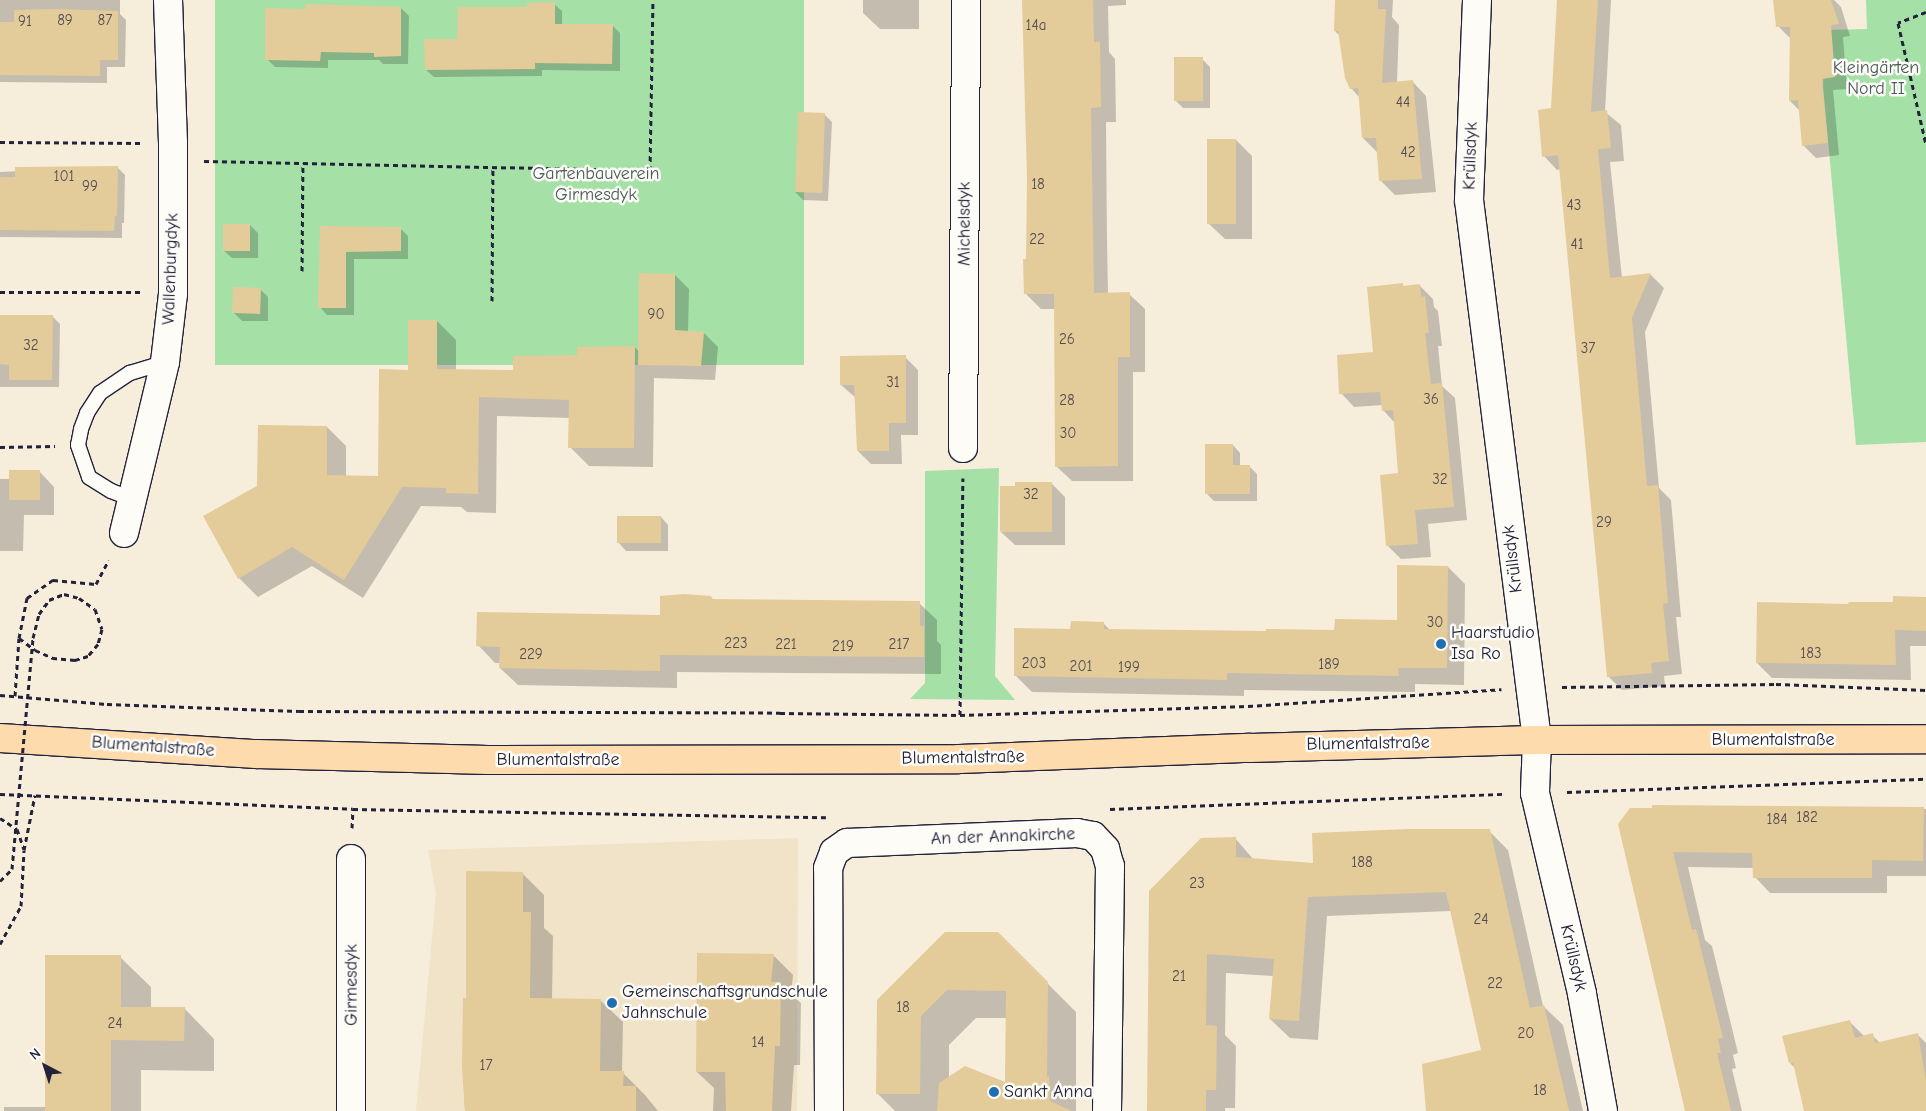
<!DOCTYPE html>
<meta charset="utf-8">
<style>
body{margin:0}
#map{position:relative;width:1926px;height:1111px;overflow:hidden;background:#f6eddb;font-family:"Comic Neue",sans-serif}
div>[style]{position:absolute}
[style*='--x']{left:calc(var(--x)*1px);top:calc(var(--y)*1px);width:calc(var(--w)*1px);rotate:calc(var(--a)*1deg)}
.built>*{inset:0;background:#f1e3c8}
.green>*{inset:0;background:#a5e1a7;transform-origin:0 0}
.shadow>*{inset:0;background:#0003}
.building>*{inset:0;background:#e4cb9a;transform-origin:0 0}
.path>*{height:3px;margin-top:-1.5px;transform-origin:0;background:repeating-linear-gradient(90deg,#22223b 0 5px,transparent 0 9px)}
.roads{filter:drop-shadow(1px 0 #22223b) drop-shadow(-1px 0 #22223b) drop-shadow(0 1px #22223b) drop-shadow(0 -1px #22223b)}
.lane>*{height:14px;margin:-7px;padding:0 7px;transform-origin:7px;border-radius:7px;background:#fdfcf7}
.street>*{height:28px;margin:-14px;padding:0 14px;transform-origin:14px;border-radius:14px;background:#fdfcf7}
.primary>*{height:28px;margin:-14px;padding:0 14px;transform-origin:14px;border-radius:14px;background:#fedbac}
.path-bridge>*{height:3px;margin-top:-1.5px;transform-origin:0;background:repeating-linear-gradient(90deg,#22223b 0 5px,transparent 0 9px)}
.dots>*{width:14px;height:14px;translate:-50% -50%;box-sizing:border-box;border:2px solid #fdfcf7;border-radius:50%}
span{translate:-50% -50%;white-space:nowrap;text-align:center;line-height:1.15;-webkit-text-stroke:5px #fdfcf7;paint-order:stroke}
.number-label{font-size:15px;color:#524c53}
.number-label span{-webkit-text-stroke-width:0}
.park-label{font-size:18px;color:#495b5b}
.street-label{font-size:18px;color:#22223b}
.poi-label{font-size:18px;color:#22223b}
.left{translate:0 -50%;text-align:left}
.north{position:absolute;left:20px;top:1041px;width:50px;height:50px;-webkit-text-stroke:4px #fdfcf7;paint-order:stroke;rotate:320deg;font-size:14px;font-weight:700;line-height:20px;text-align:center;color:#22223b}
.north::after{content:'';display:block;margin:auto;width:18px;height:22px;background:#22223b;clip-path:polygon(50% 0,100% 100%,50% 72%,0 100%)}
</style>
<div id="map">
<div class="built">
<div style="clip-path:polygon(798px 838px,797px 1111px,416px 1111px,436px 894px,428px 850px)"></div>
</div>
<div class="green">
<div style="left:215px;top:0;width:589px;height:365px"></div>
<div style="clip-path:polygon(1866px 0,1926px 0,1926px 442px,1856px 445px,1823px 86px,1826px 30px,1867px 29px)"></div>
<div style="clip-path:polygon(999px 468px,995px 676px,1015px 700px,910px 699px,925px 683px,925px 471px)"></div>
</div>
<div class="shadow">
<div style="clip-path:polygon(0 0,120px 0,120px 14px,126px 20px,125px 67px,107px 67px,107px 83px,0 82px)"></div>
<div style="clip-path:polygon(863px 0,919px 0,919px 29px,880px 29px,863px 13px)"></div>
<div style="clip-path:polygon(1025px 0,1126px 0,1126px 5px,1108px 6px,1109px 52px,1115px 59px,1116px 122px,1106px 122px,1107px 241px,1108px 294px,1129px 294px,1145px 309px,1145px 372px,1133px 372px,1133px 481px,1072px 481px,1056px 466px,1055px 309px,1041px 309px,1026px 294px,1028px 178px)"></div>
<div style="clip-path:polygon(1336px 0,1393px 0,1392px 17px,1399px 25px,1397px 83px,1412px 81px,1426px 96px,1436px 192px,1395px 195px,1381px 181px,1377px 152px,1363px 138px,1360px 98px,1351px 88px,1340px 36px,1335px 31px)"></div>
<div style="clip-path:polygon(1558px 0,1611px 0,1605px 112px,1621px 125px,1624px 161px,1610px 162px,1622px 278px,1651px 275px,1664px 288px,1645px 332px,1659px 488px,1671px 500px,1681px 617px,1676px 617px,1682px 674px,1664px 676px,1665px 686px,1622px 690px,1608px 676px,1561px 169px,1557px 170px,1544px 156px,1552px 110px)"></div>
<div style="clip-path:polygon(1793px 0,1834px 0,1841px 7px,1850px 36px,1843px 37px,1847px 89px,1833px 90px,1839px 155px,1816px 158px,1804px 146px,1800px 111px,1790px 101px,1791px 39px,1778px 26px)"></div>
<div style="clip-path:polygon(554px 4px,562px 11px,562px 25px,613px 26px,620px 33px,620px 71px,542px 70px,542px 76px,434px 77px,426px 70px,528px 8px)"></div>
<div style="clip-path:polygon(401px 8px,409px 16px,408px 64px,383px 64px,379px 60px,328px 60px,328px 68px,275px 67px,267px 59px)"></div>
<div style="clip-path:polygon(1202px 59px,1210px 67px,1210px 108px,1183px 108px,1176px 101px)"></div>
<div style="clip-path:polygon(824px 114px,832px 122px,828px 201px,803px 200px,795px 192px)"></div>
<div style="clip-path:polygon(1236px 140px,1252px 156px,1252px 239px,1225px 239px,1208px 223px)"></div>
<div style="clip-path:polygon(117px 167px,125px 175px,124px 223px,122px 223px,122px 238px,0 237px,0 172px)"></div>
<div style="clip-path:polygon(250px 225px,258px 233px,258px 258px,232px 258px,224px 251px)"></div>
<div style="clip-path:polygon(321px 227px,400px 228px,408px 236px,408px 259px,354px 259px,354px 315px,327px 315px,320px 307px)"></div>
<div style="clip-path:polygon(675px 275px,689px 289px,688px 332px,704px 333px,718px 347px,715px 380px,654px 378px,653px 467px,589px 466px,570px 447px,570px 418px,497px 416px,496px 513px,467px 512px,461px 507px,421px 506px,363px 598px,312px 566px,258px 597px,239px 578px,258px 487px,327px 427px,346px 446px,346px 477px,379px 477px,409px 371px,437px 321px,456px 340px,456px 371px,514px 371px,578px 356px,635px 347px,639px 352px)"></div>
<div style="clip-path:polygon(1402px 285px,1405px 287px,1420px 286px,1433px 299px,1434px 307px,1438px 311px,1442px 346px,1438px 346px,1442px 386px,1455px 398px,1467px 520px,1428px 524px,1431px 557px,1401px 559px,1388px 546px,1399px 474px,1395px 423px,1383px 410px,1383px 405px,1354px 407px,1341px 393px,1375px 353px)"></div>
<div style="clip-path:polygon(260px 289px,268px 297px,268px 321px,242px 321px,234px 313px)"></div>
<div style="clip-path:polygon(0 316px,52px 316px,60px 324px,59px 387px,0 387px)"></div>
<div style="clip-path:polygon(905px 357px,918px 370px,918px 435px,901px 435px,902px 464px,871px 464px,858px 451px,856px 398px,841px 385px)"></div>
<div style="clip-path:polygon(1233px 445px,1240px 453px,1240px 466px,1249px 466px,1257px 474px,1257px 501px,1214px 501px,1206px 493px)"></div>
<div style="clip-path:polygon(39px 471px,54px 487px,54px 515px,24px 515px,23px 551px,0 551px,0 479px,10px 479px)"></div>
<div style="clip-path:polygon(1051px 483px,1065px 497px,1065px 545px,1015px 545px,1001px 532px)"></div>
<div style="clip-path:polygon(661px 517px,668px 525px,668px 551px,626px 551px,619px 543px)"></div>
<div style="clip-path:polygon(1448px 567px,1465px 584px,1464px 685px,1415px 684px,1415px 692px,1244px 690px,1244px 696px,1032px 692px,1015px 675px,1072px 630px,1104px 624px,1111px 631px,1336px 631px,1398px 622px)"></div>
<div style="clip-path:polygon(711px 597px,714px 600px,919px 603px,937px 620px,937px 641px,941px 645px,941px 674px,677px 672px,677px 688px,518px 685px,500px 668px,500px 663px,495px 663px,478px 645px,662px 616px)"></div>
<div style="clip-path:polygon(1926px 598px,1926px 646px,1910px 646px,1911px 680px,1772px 678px,1757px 663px,1850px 605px,1895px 603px)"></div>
<div style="clip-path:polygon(1653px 807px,1926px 809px,1926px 876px,1887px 876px,1887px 893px,1770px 893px,1755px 877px,1754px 868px,1688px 867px,1705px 940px,1712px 946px,1738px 1053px,1733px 1055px,1736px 1068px,1732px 1069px,1742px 1111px,1686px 1111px)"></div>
<div style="clip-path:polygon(1489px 831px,1508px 850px,1543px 1006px,1563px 1025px,1583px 1111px,1427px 1111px,1483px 1051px,1451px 911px,1327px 916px,1318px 1040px,1290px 1038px,1270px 1019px,1274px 976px,1226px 973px,1225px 1035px,1236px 1046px,1235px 1108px,1225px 1108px,1225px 1111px,1148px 1111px,1235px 838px,1254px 860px,1314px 864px)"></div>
<div style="clip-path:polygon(522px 873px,544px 895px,544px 928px,553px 936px,552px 1000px,600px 1000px,623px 1022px,622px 1072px,645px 1095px,658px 1111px,465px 1111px,463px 1067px)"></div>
<div style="clip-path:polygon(evenodd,997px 933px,1076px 1012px,1076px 1111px,895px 1111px,877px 1093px,879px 1001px,997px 933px,976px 1018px,1006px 1018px,1006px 1084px,949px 1078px,949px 1045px,976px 1018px)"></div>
<div style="clip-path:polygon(774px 956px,793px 975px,791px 994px,801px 1003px,800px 1065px,794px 1065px,791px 1111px,713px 1111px,714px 1088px,697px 1072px)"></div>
<div style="clip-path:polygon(120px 957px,151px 987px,151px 1008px,184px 1008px,214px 1039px,214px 1071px,141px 1070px,141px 1111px,4px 1111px,4px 1107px,46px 1107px)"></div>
<div style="clip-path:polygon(1850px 1022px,1865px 1037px,1872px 1035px,1880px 1043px,1917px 1034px,1926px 1043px,1926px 1111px,1805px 1111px,1796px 1069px,1790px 1063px)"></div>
</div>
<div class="building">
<div style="clip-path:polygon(1022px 0,1093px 0,1094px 42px,1100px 42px,1101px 107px,1091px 108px,1094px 293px,1130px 292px,1130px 357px,1118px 357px,1118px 466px,1055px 467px,1054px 294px,1024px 294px,1023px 259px,1026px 259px,1027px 178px)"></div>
<div style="clip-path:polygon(1335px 0,1378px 0,1378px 9px,1386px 9px,1382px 83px,1413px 80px,1422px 179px,1379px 181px,1376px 138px,1362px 138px,1358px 88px,1350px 89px,1345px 78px,1338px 31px,1334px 31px)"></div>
<div style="clip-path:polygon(1557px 0,1598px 0,1591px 112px,1607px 110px,1611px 148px,1598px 149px,1610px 278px,1651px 273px,1632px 318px,1647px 486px,1658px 485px,1668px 603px,1663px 604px,1669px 661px,1651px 663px,1652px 673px,1607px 677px,1558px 155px,1542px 157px,1538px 110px,1551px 108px)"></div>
<div style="clip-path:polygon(1773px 0,1831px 0,1839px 24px,1831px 25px,1835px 77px,1822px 79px,1828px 143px,1802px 146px,1798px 100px,1789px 101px,1790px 27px,1776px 27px)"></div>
<div style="clip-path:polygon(555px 2px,555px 24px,613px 24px,612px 64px,535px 63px,535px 69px,425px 70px,424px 39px,457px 39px,458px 7px,527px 7px,527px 3px)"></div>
<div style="clip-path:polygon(306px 4px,401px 7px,401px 56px,374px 57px,374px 53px,321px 52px,320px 61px,265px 60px,265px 8px,305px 9px)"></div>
<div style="clip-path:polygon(52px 9px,118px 11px,118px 60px,100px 60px,100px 76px,0 75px,0 22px,14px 22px,14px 10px)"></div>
<div style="left:1203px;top:57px;width:44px;height:29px;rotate:90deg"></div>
<div style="left:798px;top:112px;width:27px;height:80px;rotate:2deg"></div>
<div style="left:1207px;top:139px;width:29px;height:85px"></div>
<div style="clip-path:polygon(118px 166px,117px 216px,115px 216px,114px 231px,0 230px,0 177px,15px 177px,15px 167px)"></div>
<div style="left:223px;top:224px;width:27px;height:27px"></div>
<div style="clip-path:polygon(320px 226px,401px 227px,401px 251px,346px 252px,346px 308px,318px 308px)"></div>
<div style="clip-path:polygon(639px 273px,675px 274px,675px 330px,704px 332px,701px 366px,638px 365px)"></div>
<div style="clip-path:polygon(1403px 283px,1403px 286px,1420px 284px,1421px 297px,1425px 296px,1429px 333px,1425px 333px,1431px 384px,1442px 383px,1454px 507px,1415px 510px,1418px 544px,1386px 546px,1380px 475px,1398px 473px,1393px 410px,1382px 411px,1380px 392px,1339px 394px,1337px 355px,1373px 352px,1367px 287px)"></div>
<div style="left:233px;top:287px;width:28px;height:26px;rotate:2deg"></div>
<div style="clip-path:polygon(0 315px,53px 315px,52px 380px,9px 380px,9px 365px,0 364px)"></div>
<div style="clip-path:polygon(408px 320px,437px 320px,437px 369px,513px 370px,513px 356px,577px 355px,577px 347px,635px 346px,634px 448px,568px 448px,569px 400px,479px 397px,478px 494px,446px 493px,446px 488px,402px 487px,344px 580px,292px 547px,238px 579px,203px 516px,257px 486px,258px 425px,327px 426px,327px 475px,378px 476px,379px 369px,408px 370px)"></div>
<div style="clip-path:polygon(906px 355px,906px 423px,889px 423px,889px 451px,857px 451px,854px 385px,840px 385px,840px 356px)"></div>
<div style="clip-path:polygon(1205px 444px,1233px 444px,1233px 465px,1250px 465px,1250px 494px,1205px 494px)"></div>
<div style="left:9px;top:470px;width:31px;height:30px"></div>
<div style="clip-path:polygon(1015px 482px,1052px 482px,1052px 532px,1000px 532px,1000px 486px,1015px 486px)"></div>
<div style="left:617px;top:516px;width:44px;height:27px"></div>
<div style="clip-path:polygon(1397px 565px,1448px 566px,1447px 668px,1398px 668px,1399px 676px,1227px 673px,1227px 680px,1014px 676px,1014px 628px,1070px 629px,1071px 621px,1104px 622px,1104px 629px,1266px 631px,1266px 629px,1334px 630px,1335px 619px,1397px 620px)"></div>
<div style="clip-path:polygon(684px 594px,711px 596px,711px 599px,920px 601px,920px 626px,924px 626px,924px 657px,660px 655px,660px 671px,499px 668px,500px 647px,476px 646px,477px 612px,660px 615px,660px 596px)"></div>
<div style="clip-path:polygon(1893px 596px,1926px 597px,1926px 631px,1895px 630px,1896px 665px,1756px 663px,1757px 602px,1848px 604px,1849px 602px,1893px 602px)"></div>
<div style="clip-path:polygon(1652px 805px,1924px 807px,1923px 861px,1872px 860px,1872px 878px,1753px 878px,1752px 853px,1673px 852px,1692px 930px,1696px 929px,1723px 1038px,1718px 1039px,1721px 1053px,1717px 1053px,1731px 1111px,1685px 1111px,1618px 824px,1630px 808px,1652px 808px)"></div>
<div style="clip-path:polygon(1409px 829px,1490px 829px,1530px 1008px,1544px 1005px,1569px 1111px,1426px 1111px,1422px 1064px,1481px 1050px,1446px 892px,1308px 897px,1299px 1021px,1269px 1019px,1274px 959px,1207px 954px,1206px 1025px,1217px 1026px,1216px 1090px,1206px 1090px,1206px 1111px,1147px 1111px,1149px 891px,1201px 838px,1236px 837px,1236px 857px,1313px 863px,1312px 833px)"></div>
<div style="clip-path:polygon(466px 871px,523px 872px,523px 912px,531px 912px,530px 998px,601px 999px,600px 1071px,624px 1071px,623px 1086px,636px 1086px,636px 1111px,465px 1111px,462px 1067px,463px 998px,466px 998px)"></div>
<div style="clip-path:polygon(945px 932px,998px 932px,1048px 982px,1047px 1077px,1049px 1076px,1050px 1101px,1072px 1111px,937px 1111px,939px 1083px,965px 1066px,1005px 1082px,1006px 991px,947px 990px,921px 1016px,920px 1094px,876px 1094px,877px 1000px)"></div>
<div style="clip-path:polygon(697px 953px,774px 954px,771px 982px,781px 982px,780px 1046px,775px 1046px,772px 1111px,726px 1111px,725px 1072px,696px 1072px)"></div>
<div style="clip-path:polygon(45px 955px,121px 955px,121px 1007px,185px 1007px,184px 1041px,111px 1040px,111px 1111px,45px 1111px)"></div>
<div style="clip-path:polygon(1850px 1020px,1855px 1038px,1873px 1033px,1875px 1043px,1918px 1033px,1926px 1081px,1926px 1111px,1804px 1111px,1793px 1063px,1789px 1063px,1782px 1036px)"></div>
</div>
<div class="path">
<div style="--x:1926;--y:12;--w:30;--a:159"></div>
<div style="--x:1898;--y:23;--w:124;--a:77"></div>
<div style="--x:0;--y:142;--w:142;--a:0.4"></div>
<div style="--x:204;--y:161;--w:446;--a:1.2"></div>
<div style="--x:650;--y:170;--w:170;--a:-89"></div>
<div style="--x:302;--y:271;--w:108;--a:-89.5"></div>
<div style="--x:0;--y:292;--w:142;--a:0"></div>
<div style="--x:492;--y:301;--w:133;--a:-89.6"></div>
<div style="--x:0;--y:447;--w:55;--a:-1"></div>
<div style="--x:19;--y:638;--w:20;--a:37"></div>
<div style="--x:35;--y:650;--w:20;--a:24"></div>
<div style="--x:1562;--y:687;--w:214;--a:-0.8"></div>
<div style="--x:1776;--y:684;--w:150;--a:2.3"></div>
<div style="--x:0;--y:695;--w:107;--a:4.8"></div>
<div style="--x:107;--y:704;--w:192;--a:2.1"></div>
<div style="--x:299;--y:711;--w:481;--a:0.2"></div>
<div style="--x:780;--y:713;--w:180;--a:0.6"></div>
<div style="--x:960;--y:715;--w:288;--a:-1.8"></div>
<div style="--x:1248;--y:706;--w:254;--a:-3.8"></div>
<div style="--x:15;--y:696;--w:58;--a:-86.1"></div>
<div style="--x:19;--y:638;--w:41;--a:-78.7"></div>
<div style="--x:27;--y:598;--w:32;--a:-35"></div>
<div style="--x:53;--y:580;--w:43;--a:5.3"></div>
<div style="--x:96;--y:584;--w:27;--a:-62"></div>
<div style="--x:960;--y:715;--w:237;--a:-89.3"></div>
<div style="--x:1567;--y:792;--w:359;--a:-2.1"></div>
<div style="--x:0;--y:794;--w:353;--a:2.4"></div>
<div style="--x:353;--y:809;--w:473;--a:1"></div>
<div style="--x:1110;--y:809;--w:394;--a:-2.2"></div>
<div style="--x:0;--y:818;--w:20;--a:33"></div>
<div style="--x:17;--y:829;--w:21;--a:71"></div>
<div style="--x:352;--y:828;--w:19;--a:-87"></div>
<div style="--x:0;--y:944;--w:43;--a:-61.1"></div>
<div style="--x:21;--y:906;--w:56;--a:-86.9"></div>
<div style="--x:24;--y:850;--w:56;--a:-78.7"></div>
</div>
<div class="roads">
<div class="lane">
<div style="--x:132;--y:499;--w:22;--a:-159"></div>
<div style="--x:111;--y:491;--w:26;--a:-148"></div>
<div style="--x:89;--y:477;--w:34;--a:-109"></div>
<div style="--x:78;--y:445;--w:16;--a:-79"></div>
<div style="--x:81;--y:429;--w:17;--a:-69"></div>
<div style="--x:87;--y:413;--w:24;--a:-57"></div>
<div style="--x:100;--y:393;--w:36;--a:-34"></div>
<div style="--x:130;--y:373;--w:37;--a:-17"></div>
</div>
<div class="street">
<div style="--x:1477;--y:0;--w:200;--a:92.3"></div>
<div style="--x:1469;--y:200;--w:544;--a:82.82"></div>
<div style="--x:1537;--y:740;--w:53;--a:92.2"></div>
<div style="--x:1535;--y:793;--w:206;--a:76.8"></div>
<div style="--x:1582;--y:994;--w:119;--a:79.8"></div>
<div style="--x:963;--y:448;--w:448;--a:-89.6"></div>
<div style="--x:124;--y:533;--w:176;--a:-76.5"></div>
<div style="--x:165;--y:362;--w:68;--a:-83.3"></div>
<div style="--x:173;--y:294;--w:151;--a:-90"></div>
<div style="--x:173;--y:143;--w:143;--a:-92"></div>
<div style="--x:351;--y:1111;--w:252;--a:-90"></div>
<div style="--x:829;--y:1111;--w:243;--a:-90.2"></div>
<div style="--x:828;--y:868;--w:17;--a:-69"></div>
<div style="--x:834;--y:852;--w:16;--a:-35"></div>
<div style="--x:847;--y:843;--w:230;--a:-2.5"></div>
<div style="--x:1077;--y:833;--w:16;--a:11"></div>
<div style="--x:1093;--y:836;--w:18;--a:47"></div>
<div style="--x:1105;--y:849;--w:18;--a:74"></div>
<div style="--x:1110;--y:866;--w:245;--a:90.7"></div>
</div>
<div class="primary">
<div style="--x:0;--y:738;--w:257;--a:3.6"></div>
<div style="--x:257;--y:754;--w:231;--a:1.5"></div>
<div style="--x:488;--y:760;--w:471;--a:-0.1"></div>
<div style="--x:959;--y:759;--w:291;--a:-2.2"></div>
<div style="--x:1250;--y:748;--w:287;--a:-1.6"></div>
<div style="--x:1537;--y:740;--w:389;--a:-0.1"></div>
</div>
</div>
<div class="path-bridge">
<div style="--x:0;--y:881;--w:17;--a:-45"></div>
<div style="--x:12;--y:869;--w:232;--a:-84.8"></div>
<div style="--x:33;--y:638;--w:25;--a:-76"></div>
<div style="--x:39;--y:614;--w:17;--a:-54"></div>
<div style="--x:49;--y:600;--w:16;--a:-22"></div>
<div style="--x:64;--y:594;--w:16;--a:15"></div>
<div style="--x:79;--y:598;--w:19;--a:35"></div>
<div style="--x:95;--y:609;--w:21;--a:71"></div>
<div style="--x:102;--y:629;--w:16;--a:105"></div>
<div style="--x:98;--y:644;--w:16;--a:130"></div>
<div style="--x:88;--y:656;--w:14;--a:163"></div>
<div style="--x:75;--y:660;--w:22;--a:-175"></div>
</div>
<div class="dots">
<div style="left:1441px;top:644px;background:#1f6fb2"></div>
<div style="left:612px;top:1003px;background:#1f6fb2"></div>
<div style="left:994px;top:1092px;background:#1f6fb2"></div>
</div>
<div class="number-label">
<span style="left:65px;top:21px">89</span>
<span style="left:105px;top:21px">87</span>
<span style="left:25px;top:22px">91</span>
<span style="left:1036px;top:26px">14a</span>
<span style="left:1403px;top:103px">44</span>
<span style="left:1408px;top:153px">42</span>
<span style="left:64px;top:177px">101</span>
<span style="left:1038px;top:185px">18</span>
<span style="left:90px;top:187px">99</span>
<span style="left:1574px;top:206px">43</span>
<span style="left:1037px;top:240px">22</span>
<span style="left:1577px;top:245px">41</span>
<span style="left:656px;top:315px">90</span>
<span style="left:1067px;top:340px">26</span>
<span style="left:31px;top:346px">32</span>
<span style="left:1588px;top:349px">37</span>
<span style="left:893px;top:383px">31</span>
<span style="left:1431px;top:400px">36</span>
<span style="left:1067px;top:401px">28</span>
<span style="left:1068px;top:434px">30</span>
<span style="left:1440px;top:480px">32</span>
<span style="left:1031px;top:495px">32</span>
<span style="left:1604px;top:523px">29</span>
<span style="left:1435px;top:623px">30</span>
<span style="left:736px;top:644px">223</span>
<span style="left:786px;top:645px">221</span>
<span style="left:899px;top:645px">217</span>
<span style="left:843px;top:647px">219</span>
<span style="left:1811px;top:654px">183</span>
<span style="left:531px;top:655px">229</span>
<span style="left:1034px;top:664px">203</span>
<span style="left:1329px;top:665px">189</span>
<span style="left:1081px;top:667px">201</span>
<span style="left:1129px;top:668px">199</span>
<span style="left:1807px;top:818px">182</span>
<span style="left:1777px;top:820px">184</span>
<span style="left:1362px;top:863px">188</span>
<span style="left:1197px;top:884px">23</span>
<span style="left:1481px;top:920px">24</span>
<span style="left:1179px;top:977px">21</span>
<span style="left:1495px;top:984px">22</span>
<span style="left:903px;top:1008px">18</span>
<span style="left:115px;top:1024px">24</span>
<span style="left:1526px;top:1034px">20</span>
<span style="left:758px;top:1043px">14</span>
<span style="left:486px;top:1066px">17</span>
<span style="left:1540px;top:1091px">18</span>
</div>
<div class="park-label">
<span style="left:1876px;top:79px">Kleingärten<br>Nord II</span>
<span style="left:596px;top:185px">Gartenbauverein<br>Girmesdyk</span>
</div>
<div class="street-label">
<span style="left:1471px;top:156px;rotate:-88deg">Krüllsdyk</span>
<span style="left:965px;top:224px;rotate:-90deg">Michelsdyk</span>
<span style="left:171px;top:269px;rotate:-88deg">Wallenburgdyk</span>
<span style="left:1513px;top:559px;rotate:-97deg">Krüllsdyk</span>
<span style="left:1773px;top:740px">Blumentalstraße</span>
<span style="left:1368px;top:744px;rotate:-1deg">Blumentalstraße</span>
<span style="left:153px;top:747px;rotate:4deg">Blumentalstraße</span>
<span style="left:963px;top:758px;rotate:-1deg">Blumentalstraße</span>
<span style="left:558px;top:760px">Blumentalstraße</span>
<span style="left:1003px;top:837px;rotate:-2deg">An der Annakirche</span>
<span style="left:1573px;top:958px;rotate:77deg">Krüllsdyk</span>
<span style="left:352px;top:985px;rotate:-90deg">Girmesdyk</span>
</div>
<div class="poi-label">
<span class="left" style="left:1451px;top:644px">Haarstudio<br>Isa Ro</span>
<span class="left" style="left:622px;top:1003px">Gemeinschaftsgrundschule<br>Jahnschule</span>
<span class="left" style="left:1004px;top:1092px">Sankt Anna</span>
</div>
<div class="north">N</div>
</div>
